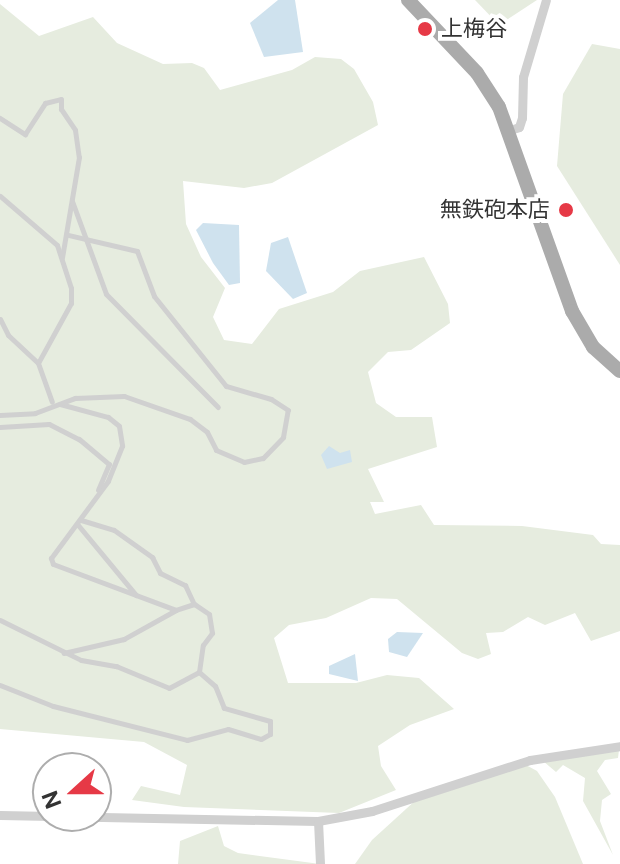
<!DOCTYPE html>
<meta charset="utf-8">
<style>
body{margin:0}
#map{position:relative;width:620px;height:864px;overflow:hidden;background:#fff;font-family:"Public Sans","Noto Sans JP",sans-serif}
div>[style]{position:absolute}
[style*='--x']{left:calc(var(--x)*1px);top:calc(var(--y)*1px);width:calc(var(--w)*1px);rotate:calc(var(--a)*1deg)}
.green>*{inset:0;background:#e6ecdf}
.water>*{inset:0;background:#cfe2ee}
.lane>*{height:5px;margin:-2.5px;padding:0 2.5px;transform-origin:2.5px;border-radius:2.5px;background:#d0d0d0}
.street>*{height:9px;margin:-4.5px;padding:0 4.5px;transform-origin:4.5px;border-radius:4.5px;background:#d0d0d0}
.primary>*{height:14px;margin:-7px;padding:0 7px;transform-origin:7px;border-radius:7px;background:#ababab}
.dots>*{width:22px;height:22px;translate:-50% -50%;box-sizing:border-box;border:4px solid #fff;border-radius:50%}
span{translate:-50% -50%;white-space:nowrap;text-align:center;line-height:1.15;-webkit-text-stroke:8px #fff;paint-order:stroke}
.poi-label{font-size:22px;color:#333}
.left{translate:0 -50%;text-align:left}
.right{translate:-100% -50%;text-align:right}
.north{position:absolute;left:32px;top:752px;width:80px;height:80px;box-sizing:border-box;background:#fff;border:2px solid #adadad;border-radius:50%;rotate:249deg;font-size:22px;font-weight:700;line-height:32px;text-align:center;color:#333}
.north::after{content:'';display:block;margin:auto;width:28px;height:36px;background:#e63946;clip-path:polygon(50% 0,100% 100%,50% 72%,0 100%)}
</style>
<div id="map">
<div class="green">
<div style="clip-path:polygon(475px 0,537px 0,499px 25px)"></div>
<div style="clip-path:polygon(0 4px,39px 36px,93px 17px,117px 43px,163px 64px,192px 63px,204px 68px,220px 90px,292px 70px,315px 57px,341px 59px,354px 69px,373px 102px,378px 125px,272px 183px,244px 188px,183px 181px,186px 224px,201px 257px,225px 288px,213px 317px,224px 340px,252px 344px,279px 309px,333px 292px,360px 271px,424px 257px,448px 304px,450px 323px,411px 350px,388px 352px,368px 372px,376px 403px,396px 417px,432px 417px,437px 447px,368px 469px,384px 502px,370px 502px,375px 514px,421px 505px,434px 525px,522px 526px,593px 535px,601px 544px,620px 545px,620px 631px,591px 641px,575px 613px,545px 625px,528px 617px,503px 632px,486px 633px,491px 654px,478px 659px,462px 653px,397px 599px,371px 598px,326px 618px,289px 625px,274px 638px,288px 683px,356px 683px,387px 675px,419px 678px,454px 709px,410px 725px,378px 746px,381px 766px,396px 790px,339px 813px,184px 807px,132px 800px,141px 786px,180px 795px,187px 765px,144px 742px,0 729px)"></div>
<div style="clip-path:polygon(592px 44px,620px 49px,620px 265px,557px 166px,563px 94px)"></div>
<div style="clip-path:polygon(619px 750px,618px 758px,605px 760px,597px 771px,611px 794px,602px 800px,600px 821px,613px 855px,583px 801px,585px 778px,563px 765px,556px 772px,543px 761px)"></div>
<div style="clip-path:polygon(526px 765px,537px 771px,555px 797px,583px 864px,355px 864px,372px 840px,417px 799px)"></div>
<div style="clip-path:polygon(218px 826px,224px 846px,238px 853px,320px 864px,178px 864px,180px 841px)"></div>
</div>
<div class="water">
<div style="clip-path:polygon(278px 0,295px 0,303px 52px,264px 57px,250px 23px)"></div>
<div style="clip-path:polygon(203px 223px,239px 225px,240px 283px,229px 285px,213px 263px,196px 230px)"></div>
<div style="clip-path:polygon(288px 237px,307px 293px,293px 299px,266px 271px,271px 243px)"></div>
<div style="clip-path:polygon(329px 446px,340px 453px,350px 450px,352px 462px,327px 469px,321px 455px)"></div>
<div style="clip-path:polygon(397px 632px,423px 633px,407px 657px,389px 652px,388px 639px)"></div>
<div style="clip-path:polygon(355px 654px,358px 681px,329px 674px,329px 666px)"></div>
</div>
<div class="lane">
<div style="--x:0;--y:118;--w:30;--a:33"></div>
<div style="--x:25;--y:134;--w:37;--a:-57"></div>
<div style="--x:45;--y:103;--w:16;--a:-14"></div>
<div style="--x:61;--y:99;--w:10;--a:90"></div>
<div style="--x:61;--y:109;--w:25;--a:56"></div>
<div style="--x:75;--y:130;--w:27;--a:82"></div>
<div style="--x:79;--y:157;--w:102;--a:99.6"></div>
<div style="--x:0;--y:196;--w:75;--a:40.7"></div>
<div style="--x:57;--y:245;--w:45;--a:72"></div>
<div style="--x:71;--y:288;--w:15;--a:90"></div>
<div style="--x:71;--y:303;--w:68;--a:118.8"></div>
<div style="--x:38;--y:363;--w:41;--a:70.3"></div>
<div style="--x:72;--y:201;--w:99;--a:69.9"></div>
<div style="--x:106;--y:294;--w:159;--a:45.3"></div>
<div style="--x:0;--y:319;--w:18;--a:63"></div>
<div style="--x:8;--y:335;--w:41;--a:43"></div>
<div style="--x:60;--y:404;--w:50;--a:15.2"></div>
<div style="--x:108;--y:417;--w:14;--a:39"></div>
<div style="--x:119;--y:426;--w:20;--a:81"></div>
<div style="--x:122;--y:446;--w:38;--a:112"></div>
<div style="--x:108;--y:481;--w:96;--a:126.5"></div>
<div style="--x:51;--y:558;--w:6;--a:72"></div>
<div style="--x:53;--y:564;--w:131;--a:20.5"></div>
<div style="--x:176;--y:610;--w:60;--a:150.9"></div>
<div style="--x:124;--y:639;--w:62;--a:166.9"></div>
<div style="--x:0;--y:415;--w:35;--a:-3"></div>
<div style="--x:35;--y:413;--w:43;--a:-20.6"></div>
<div style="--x:75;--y:398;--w:49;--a:-2.3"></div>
<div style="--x:124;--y:396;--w:70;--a:19.2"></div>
<div style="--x:190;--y:419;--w:21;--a:37"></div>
<div style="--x:207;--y:432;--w:20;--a:63"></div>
<div style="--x:216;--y:450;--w:30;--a:23"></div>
<div style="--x:244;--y:462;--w:19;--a:-12"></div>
<div style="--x:263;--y:458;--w:29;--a:-46"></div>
<div style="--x:283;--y:437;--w:27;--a:-80"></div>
<div style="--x:288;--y:410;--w:20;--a:-147"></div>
<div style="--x:271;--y:399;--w:47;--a:-163.9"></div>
<div style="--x:226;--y:386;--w:115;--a:-128.7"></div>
<div style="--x:154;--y:296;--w:48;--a:-110.7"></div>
<div style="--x:137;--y:251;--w:71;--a:-166.9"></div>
<div style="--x:0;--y:427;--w:49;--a:-3.5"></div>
<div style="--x:49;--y:424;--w:34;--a:27"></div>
<div style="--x:79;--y:439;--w:39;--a:40"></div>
<div style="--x:109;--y:464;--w:28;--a:113"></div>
<div style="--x:81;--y:520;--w:34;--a:17"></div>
<div style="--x:114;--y:530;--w:47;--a:35.4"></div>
<div style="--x:152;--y:557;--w:18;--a:63"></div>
<div style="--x:160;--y:573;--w:28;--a:26"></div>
<div style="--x:185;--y:585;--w:21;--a:65"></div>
<div style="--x:78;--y:525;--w:91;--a:50.4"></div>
<div style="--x:0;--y:620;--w:90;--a:26.3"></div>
<div style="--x:81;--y:660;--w:36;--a:10"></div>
<div style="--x:116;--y:666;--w:57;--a:22.5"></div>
<div style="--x:169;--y:688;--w:34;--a:-28"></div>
<div style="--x:199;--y:672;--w:27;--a:-82"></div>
<div style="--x:203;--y:645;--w:15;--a:-53"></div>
<div style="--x:212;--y:633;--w:19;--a:-99"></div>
<div style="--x:209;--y:614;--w:18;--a:-146"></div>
<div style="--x:194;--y:604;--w:19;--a:162"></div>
<div style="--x:0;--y:685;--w:57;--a:21.6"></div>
<div style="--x:53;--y:706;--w:138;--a:14.2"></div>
<div style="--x:187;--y:740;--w:42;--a:-15"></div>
<div style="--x:228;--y:729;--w:34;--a:17"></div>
<div style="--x:261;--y:739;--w:10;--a:-29"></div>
<div style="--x:270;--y:734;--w:13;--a:-90"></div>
<div style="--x:270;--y:721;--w:48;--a:-164.2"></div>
<div style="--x:224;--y:708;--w:24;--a:-112"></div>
<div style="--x:215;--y:686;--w:21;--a:-139"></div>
</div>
<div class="street">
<div style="--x:510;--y:130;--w:9;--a:-18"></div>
<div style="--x:519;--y:127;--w:9;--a:-72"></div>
<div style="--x:522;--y:118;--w:41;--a:-88.6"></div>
<div style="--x:523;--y:77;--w:80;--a:-73.4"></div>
<div style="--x:0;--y:815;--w:318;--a:1.1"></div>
<div style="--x:318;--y:821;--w:55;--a:-10.5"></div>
<div style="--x:372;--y:811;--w:166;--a:-17.9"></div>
<div style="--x:530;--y:760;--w:91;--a:-8.8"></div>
<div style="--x:318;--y:821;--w:43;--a:87.3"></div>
</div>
<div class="primary">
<div style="--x:408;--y:0;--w:100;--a:46.6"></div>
<div style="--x:477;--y:73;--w:40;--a:57.1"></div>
<div style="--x:499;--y:107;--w:217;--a:70.3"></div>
<div style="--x:572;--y:311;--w:42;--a:59.7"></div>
<div style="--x:593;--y:347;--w:36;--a:42"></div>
</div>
<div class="dots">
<div style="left:425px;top:29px;background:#e63946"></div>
<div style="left:566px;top:210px;background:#e63946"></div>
</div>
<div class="poi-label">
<span class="left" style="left:441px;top:29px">上梅谷</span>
<span class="right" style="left:550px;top:210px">無鉄砲本店</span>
</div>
<div class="north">N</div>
</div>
